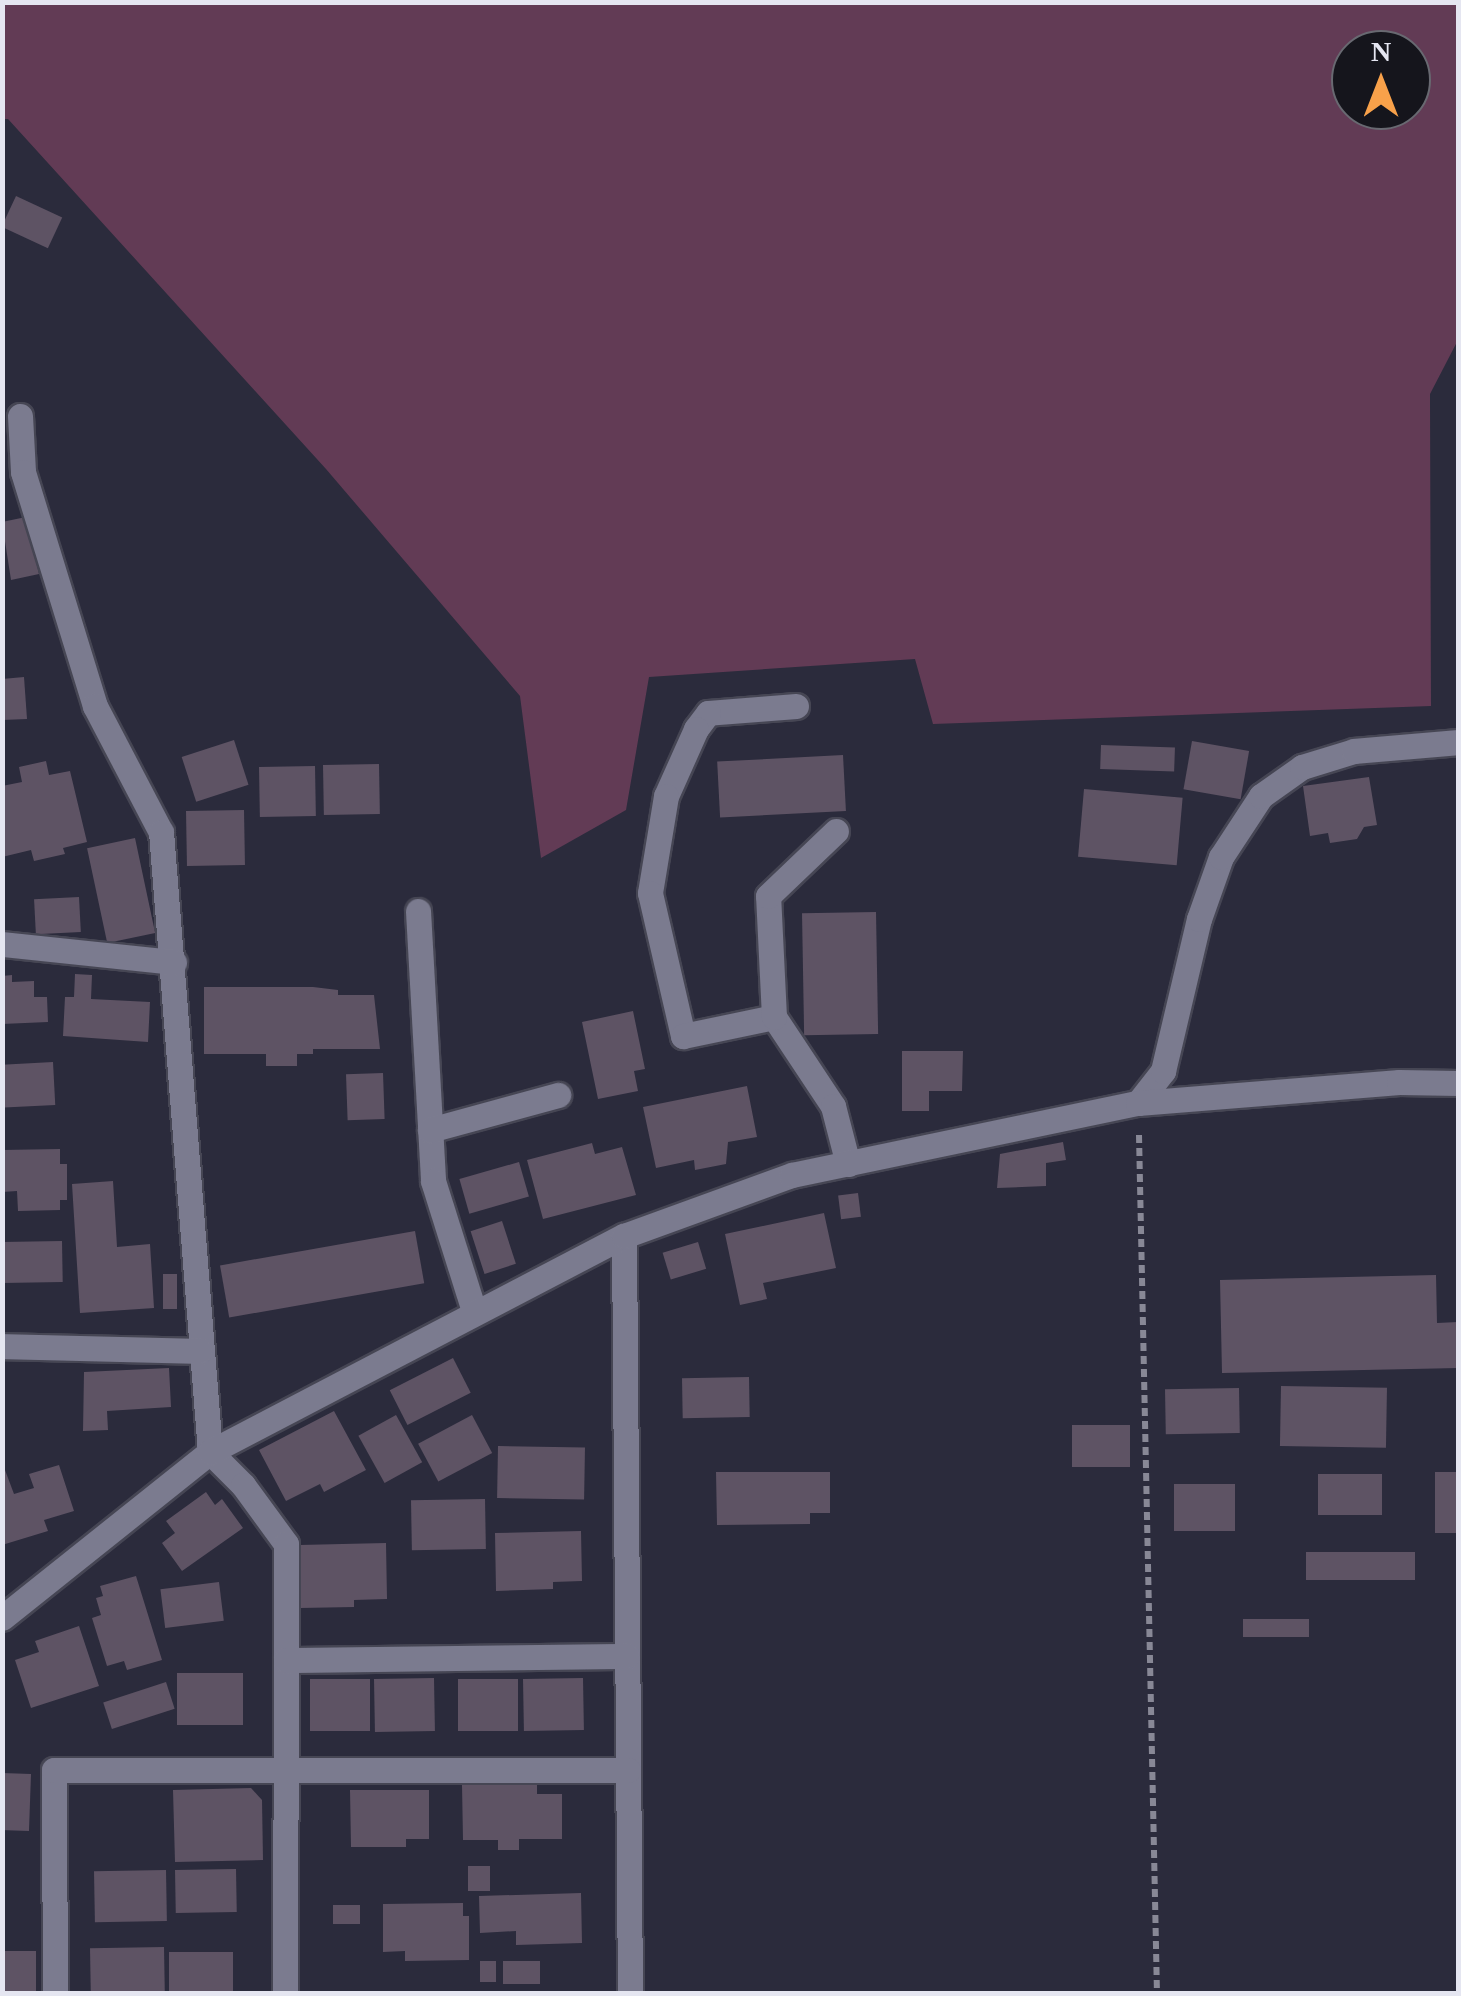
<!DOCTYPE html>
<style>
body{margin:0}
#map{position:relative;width:1461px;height:1996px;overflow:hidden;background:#2b2b3c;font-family:"Times New Roman",serif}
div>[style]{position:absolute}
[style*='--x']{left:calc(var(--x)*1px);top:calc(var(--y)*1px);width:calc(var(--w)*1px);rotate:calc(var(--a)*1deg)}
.green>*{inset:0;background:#623b55}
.building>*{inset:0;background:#5e5364;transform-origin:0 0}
.path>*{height:6px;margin-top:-3px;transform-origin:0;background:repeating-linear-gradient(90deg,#888896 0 8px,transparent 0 13px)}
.roads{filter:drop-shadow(2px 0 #464654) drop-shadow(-2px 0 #464654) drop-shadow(0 2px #464654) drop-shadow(0 -2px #464654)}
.minor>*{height:25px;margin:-12.5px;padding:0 12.5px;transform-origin:12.5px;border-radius:12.5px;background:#7b7b8f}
span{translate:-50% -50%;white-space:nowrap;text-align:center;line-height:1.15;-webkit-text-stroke:8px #15151c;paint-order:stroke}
.frame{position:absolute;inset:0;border:5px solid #e5e6f1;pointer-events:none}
.north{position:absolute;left:1331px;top:30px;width:100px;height:100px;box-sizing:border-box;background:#15151c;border:2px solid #686971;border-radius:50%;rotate:0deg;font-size:28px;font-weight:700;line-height:40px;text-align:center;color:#e5e6f1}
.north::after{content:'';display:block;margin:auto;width:35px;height:45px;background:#f8a14a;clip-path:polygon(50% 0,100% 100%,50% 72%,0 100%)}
</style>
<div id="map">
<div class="green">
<div style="clip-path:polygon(evenodd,3px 2px,1458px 3px,1458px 340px,1430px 394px,1431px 706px,933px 724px,915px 659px,649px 677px,626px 810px,541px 858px,520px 696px,326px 469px,8px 119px,3px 119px,3px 2px,1351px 50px,1411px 50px,1411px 110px,1351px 110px,1351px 50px)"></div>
</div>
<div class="building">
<div style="left:16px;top:196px;width:51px;height:34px;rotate:25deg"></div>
<div style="clip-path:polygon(26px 517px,39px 574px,11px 580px,2px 522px)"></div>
<div style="clip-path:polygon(24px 677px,27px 719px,2px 720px,2px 679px)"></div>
<div style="left:234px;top:740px;width:47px;height:55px;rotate:72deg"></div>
<div style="left:1192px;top:741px;width:58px;height:49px;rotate:10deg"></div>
<div style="left:1101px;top:745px;width:74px;height:24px;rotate:2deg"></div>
<div style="left:843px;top:755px;width:56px;height:126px;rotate:87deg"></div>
<div style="clip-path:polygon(46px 761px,49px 775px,70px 771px,87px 842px,63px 848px,65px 854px,34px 861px,31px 850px,2px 857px,2px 786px,22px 782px,19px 767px)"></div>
<div style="left:379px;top:764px;width:50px;height:56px;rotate:89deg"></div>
<div style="left:315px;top:766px;width:50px;height:56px;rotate:89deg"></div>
<div style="clip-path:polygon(1369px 777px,1377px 825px,1364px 827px,1357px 839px,1330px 843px,1328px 833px,1310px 836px,1303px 786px)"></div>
<div style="left:1084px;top:789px;width:99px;height:68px;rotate:5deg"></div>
<div style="left:244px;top:810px;width:55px;height:58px;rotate:89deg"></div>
<div style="left:135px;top:838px;width:97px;height:49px;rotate:78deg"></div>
<div style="left:79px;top:897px;width:35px;height:45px;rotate:87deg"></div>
<div style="left:876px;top:912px;width:122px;height:74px;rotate:89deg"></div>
<div style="clip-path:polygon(75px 974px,92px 975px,91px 999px,150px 1002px,148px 1042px,63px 1036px,65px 997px,74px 997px)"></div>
<div style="clip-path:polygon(12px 975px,12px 982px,34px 981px,34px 997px,47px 997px,48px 1022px,2px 1024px,2px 976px)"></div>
<div style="clip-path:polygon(204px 987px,313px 987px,338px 990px,338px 995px,374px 995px,380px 1049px,313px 1049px,313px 1054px,297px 1054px,297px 1066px,266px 1066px,266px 1054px,204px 1054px)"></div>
<div style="clip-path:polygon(633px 1011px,645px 1069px,634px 1071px,638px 1091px,598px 1099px,582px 1022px)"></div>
<div style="clip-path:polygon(902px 1051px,963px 1051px,962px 1091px,929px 1091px,929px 1111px,902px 1111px)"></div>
<div style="left:53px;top:1062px;width:43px;height:51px;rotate:87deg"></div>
<div style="left:383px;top:1073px;width:46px;height:37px;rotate:88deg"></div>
<div style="clip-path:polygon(747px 1086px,757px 1137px,728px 1142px,726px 1164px,695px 1170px,694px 1160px,656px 1168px,643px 1107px)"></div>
<div style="clip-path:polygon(1063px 1142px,1066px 1160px,1046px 1163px,1046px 1186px,997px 1188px,1000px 1154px)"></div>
<div style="clip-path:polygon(592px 1143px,595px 1154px,622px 1147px,636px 1195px,543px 1219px,527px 1160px)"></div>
<div style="clip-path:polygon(60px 1149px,60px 1164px,67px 1164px,67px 1200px,60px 1200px,60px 1210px,18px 1211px,17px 1191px,2px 1192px,2px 1150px)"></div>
<div style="left:519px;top:1162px;width:36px;height:62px;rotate:74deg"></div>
<div style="clip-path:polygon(113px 1181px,117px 1247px,150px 1244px,154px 1308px,80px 1313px,72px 1184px)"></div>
<div style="left:858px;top:1193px;width:24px;height:20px;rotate:83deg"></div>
<div style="clip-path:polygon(824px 1213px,836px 1268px,763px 1283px,767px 1299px,740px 1305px,725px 1234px)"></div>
<div style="left:502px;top:1221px;width:45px;height:33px;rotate:72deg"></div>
<div style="left:415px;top:1231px;width:53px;height:198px;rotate:80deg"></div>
<div style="left:62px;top:1241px;width:41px;height:60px;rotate:89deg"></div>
<div style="left:698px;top:1242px;width:28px;height:37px;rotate:73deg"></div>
<div style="left:163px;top:1274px;width:14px;height:35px"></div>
<div style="clip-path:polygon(1436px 1275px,1437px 1323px,1458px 1322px,1458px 1368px,1222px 1373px,1220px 1280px)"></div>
<div style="left:453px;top:1358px;width:39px;height:71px;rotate:63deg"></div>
<div style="clip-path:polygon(169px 1368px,171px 1407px,107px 1411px,108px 1430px,83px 1431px,84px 1372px)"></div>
<div style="left:749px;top:1377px;width:40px;height:67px;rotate:89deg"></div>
<div style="left:1281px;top:1386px;width:106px;height:60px;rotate:1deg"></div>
<div style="left:1239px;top:1388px;width:45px;height:74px;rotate:89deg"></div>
<div style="clip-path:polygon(334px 1411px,366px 1470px,324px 1492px,320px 1484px,286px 1501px,259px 1450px)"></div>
<div style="left:396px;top:1415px;width:54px;height:43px;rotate:61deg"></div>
<div style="left:472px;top:1415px;width:43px;height:61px;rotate:62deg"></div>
<div style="left:1072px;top:1425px;width:58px;height:42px"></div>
<div style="left:498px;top:1446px;width:87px;height:52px;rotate:1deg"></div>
<div style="clip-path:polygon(2px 1462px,14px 1494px,34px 1488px,29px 1474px,59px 1465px,74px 1511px,44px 1520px,48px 1531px,2px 1545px)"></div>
<div style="clip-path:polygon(716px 1472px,830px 1472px,830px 1513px,810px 1513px,810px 1524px,717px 1525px)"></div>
<div style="left:1435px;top:1472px;width:23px;height:61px"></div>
<div style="left:1318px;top:1474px;width:64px;height:41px"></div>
<div style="left:1174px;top:1484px;width:61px;height:47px"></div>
<div style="clip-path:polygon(206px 1492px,215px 1505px,222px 1499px,243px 1528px,182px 1571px,162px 1543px,175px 1533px,166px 1521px)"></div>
<div style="left:485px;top:1499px;width:50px;height:74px;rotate:89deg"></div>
<div style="clip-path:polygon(581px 1531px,582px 1581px,553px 1582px,553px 1589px,496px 1591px,495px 1533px)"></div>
<div style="clip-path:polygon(386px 1543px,387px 1599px,354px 1600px,354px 1607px,300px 1608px,299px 1545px)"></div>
<div style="left:1415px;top:1552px;width:28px;height:109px;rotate:90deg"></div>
<div style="clip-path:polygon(136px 1576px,162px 1660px,127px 1670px,124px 1661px,107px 1666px,92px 1618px,101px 1615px,96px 1598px,103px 1596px,100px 1586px)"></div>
<div style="left:219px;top:1582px;width:39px;height:59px;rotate:83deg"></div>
<div style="left:1243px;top:1619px;width:66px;height:18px"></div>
<div style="clip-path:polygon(79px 1626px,99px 1686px,31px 1708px,15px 1660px,39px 1652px,35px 1641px)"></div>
<div style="left:243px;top:1673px;width:52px;height:66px;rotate:90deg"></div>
<div style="left:434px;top:1678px;width:53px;height:60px;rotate:89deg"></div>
<div style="left:583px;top:1678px;width:52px;height:60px;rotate:89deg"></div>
<div style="left:370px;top:1679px;width:52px;height:60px;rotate:90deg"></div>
<div style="left:458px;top:1679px;width:60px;height:52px"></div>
<div style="left:166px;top:1682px;width:28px;height:66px;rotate:72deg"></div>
<div style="left:2px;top:1773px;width:29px;height:57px;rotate:2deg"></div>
<div style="clip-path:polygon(462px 1785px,537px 1785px,537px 1794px,562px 1794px,562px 1839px,519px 1839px,519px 1850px,498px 1850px,498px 1840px,463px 1840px)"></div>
<div style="clip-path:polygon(251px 1788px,262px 1800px,263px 1860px,175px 1862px,173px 1790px)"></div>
<div style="clip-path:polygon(350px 1790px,429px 1790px,429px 1839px,406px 1839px,406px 1847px,351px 1847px)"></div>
<div style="left:490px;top:1866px;width:25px;height:22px;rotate:90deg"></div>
<div style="left:236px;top:1869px;width:43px;height:61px;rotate:89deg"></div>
<div style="left:166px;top:1870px;width:51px;height:72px;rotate:89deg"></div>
<div style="clip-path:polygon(581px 1893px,582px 1943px,516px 1945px,516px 1931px,480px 1933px,479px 1896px)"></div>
<div style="clip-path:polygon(463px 1903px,463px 1916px,469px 1916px,469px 1960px,405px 1961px,405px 1951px,383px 1952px,383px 1904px)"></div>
<div style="left:333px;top:1905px;width:27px;height:19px"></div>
<div style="left:164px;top:1947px;width:47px;height:74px;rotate:89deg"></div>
<div style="left:2px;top:1951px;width:34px;height:43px"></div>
<div style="left:233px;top:1952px;width:42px;height:64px;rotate:90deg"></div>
<div style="left:480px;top:1961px;width:16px;height:21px"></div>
<div style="left:503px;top:1961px;width:37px;height:23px"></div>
</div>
<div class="path">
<div style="--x:1139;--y:1135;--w:859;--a:88.8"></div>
</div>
<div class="roads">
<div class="minor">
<div style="--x:20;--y:416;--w:56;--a:86.9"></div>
<div style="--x:23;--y:472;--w:245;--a:72.9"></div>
<div style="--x:95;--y:706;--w:142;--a:62.4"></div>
<div style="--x:161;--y:832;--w:622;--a:85.48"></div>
<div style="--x:210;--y:1452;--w:47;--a:45"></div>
<div style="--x:243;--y:1485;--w:73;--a:53.9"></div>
<div style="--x:286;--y:1544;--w:450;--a:90.1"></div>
<div style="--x:796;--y:706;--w:88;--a:175.5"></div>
<div style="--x:708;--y:713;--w:20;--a:127"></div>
<div style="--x:696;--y:729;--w:73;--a:114.1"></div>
<div style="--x:666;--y:796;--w:98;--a:99.4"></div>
<div style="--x:650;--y:893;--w:147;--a:77"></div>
<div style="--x:683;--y:1036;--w:93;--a:-11.8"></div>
<div style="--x:774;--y:1017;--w:107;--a:56.5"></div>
<div style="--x:833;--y:1106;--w:60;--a:75.5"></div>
<div style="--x:418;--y:911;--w:270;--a:86.8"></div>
<div style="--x:433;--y:1181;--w:136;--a:72.5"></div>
<div style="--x:2;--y:944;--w:173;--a:6"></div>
<div style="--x:774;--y:1017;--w:121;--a:-92.8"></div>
<div style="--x:768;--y:896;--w:94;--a:-43.7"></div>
<div style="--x:1138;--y:1103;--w:41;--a:-52"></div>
<div style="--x:1163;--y:1071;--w:156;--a:-76.7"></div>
<div style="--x:1199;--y:919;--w:66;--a:-70.5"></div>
<div style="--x:1221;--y:857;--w:73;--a:-56.7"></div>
<div style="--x:1261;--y:796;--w:50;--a:-35.3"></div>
<div style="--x:1302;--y:767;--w:54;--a:-17.1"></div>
<div style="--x:1354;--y:751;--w:104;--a:-4.9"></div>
<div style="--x:430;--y:1130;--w:133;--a:-15.3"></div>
<div style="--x:624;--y:1236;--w:758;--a:89.55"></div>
<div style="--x:2;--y:1346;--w:198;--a:1.4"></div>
<div style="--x:2;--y:1618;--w:266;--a:-38.6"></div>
<div style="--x:210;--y:1452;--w:467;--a:-27.6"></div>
<div style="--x:624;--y:1236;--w:179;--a:-20"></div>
<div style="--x:792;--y:1175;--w:353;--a:-11.8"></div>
<div style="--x:1138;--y:1103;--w:262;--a:-4.6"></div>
<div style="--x:1399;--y:1082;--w:59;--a:1"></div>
<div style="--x:286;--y:1660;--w:341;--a:-0.7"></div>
<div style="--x:55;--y:1994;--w:224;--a:-90.3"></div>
<div style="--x:54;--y:1770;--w:574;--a:0"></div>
</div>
</div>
<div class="frame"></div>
<div class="north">N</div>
</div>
